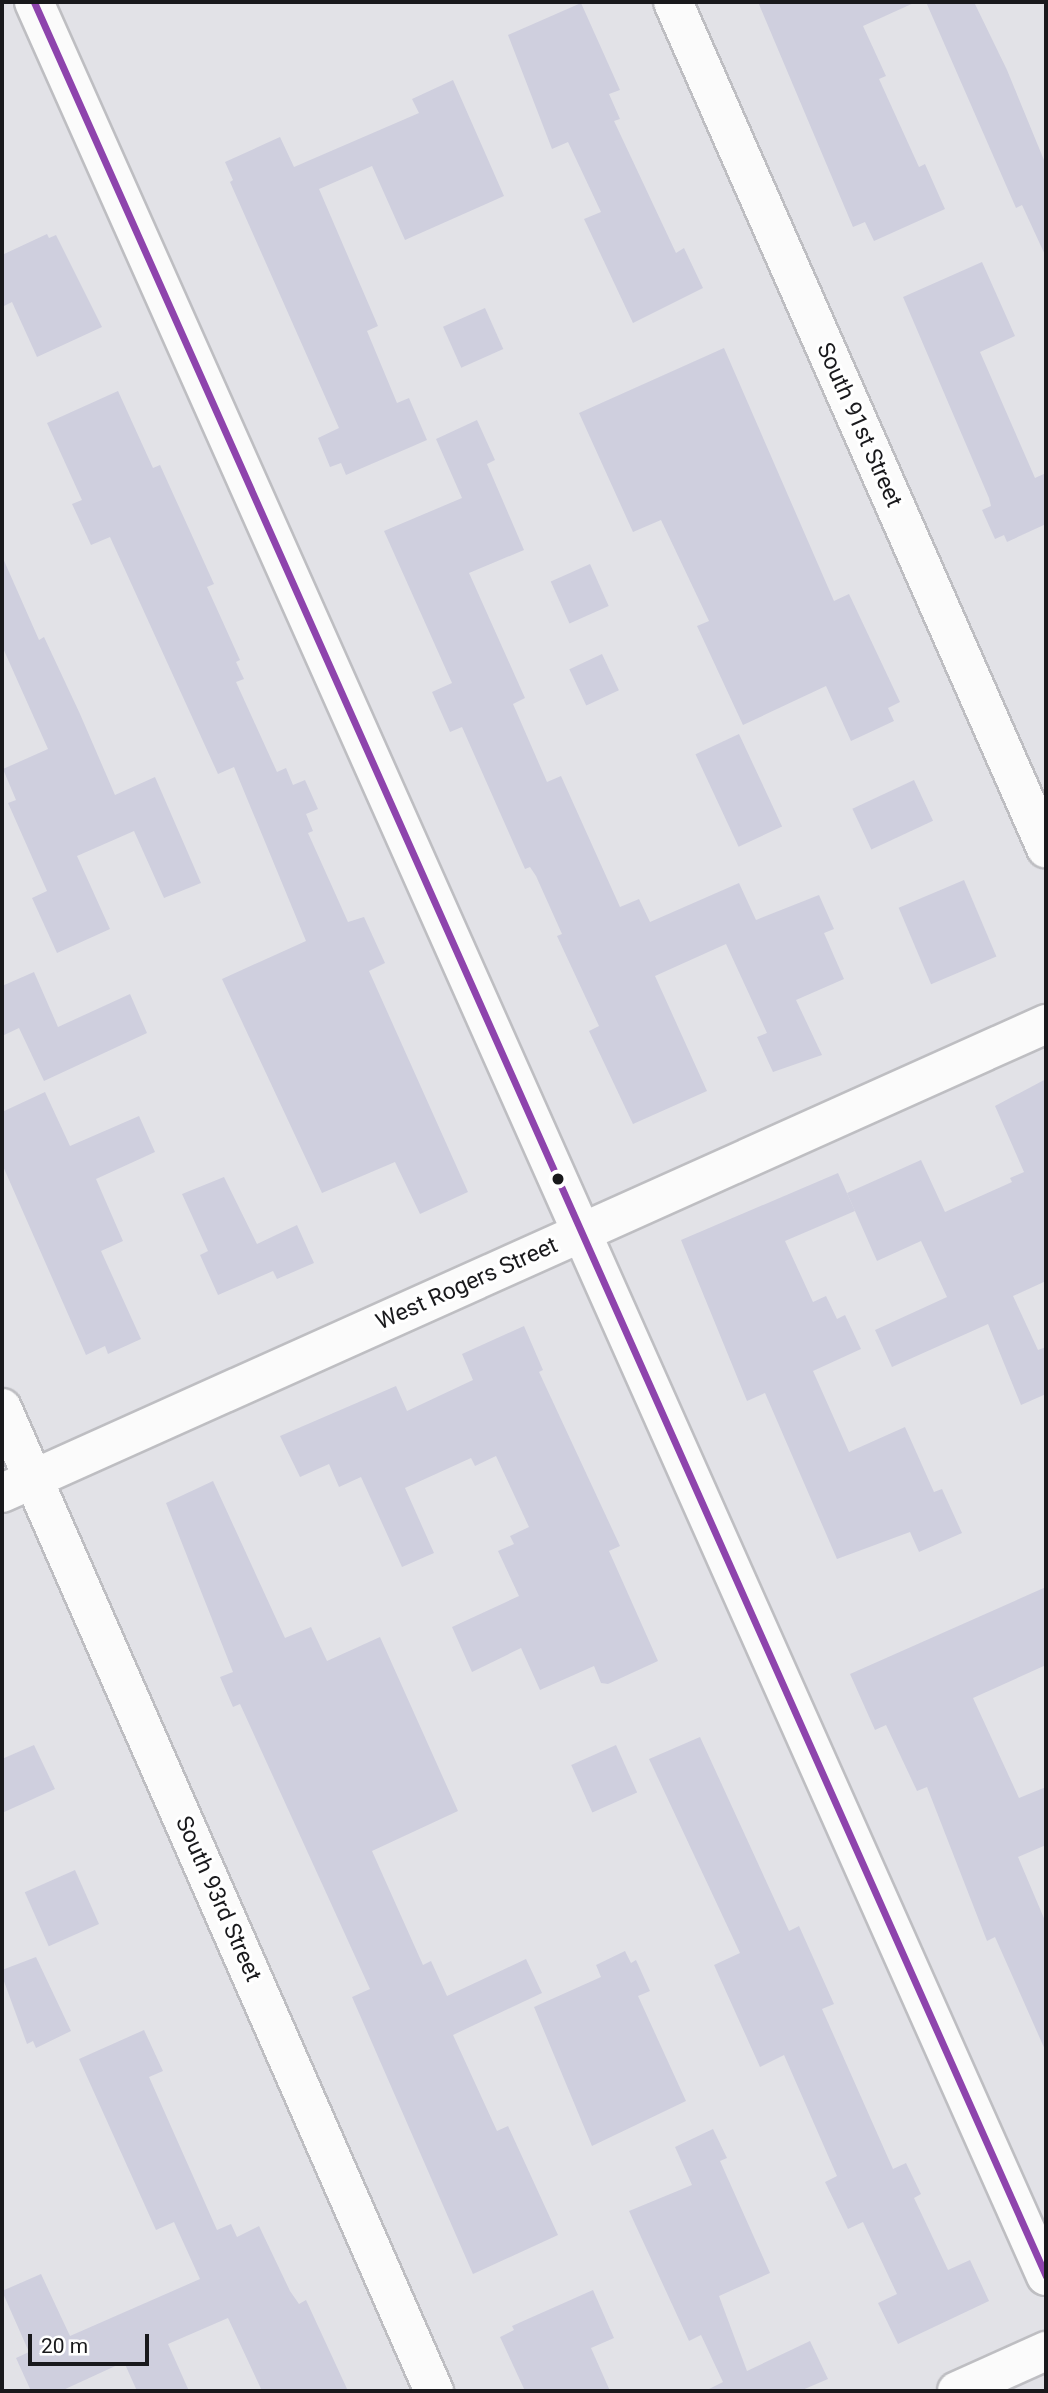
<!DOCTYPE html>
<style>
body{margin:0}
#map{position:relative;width:1048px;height:2393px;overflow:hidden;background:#e2e2e7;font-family:Roboto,sans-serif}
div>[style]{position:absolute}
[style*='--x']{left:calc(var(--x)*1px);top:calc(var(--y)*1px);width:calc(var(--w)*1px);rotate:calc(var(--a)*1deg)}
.building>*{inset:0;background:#cfcfde;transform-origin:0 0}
.roads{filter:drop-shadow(2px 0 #bebec2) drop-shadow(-2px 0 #bebec2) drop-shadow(0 2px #bebec2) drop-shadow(0 -2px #bebec2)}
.minor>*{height:38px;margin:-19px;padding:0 19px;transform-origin:19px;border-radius:19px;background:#fbfbfb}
.tertiary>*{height:38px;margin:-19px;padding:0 19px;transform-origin:19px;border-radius:19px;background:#fbfbfb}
.bus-1>*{height:7px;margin:-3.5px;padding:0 3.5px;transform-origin:3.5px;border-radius:3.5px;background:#8e44ad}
.dots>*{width:19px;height:19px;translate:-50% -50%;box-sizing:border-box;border:4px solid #fff;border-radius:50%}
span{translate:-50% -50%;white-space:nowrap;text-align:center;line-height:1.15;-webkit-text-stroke:6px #fff;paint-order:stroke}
.street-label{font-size:23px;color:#19191c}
.frame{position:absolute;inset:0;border:4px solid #19191c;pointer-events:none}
.scale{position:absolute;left:28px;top:2334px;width:121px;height:32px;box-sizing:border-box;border:4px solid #19191c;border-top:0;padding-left:9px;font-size:21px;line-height:24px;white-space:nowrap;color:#19191c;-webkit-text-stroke:5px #fff;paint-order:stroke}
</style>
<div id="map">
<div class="building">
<div style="clip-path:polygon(758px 2px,916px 2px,863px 26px,886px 76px,879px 79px,919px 167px,925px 164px,945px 209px,874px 241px,865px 222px,853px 227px)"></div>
<div style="clip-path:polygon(926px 2px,974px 2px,1007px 70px,1046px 165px,1046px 257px,1022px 205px,1016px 208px)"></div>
<div style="clip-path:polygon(581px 3px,620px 90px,609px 94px,620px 119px,614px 121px,676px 253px,684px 248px,703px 288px,633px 323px,584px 219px,601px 212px,568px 142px,552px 149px,508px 35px)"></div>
<div style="clip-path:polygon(453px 80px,504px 196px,405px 240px,372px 166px,319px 189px,378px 326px,367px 331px,397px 403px,409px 398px,427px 440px,346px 475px,341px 463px,330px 467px,318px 438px,339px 428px,230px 182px,233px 180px,225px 162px,280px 137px,294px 167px,419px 113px,412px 99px)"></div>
<div style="clip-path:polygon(47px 234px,49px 238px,56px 235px,102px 327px,37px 357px,12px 302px,2px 307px,2px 255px)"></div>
<div style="clip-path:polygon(982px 262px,1015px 336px,980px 352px,1035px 478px,1046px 473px,1046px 524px,1007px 542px,1004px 535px,995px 539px,982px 510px,991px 506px,989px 498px,903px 297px)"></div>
<div style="left:485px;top:308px;width:45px;height:46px;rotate:66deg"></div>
<div style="clip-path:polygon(724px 348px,834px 601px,849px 594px,900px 702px,888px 708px,894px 721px,851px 741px,826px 686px,743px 725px,697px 626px,709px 621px,661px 520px,633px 532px,579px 413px)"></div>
<div style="clip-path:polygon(118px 391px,153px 468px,160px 465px,214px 584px,207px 587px,240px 660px,236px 662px,244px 679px,236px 682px,277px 772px,286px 768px,293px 785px,305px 780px,318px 809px,306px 814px,313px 831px,308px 833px,348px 922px,364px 917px,385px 963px,369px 971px,468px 1192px,420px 1214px,395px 1162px,322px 1193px,222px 979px,306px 941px,234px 767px,218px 774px,110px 537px,91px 545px,72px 504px,82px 500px,47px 423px)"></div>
<div style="clip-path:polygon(477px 420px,495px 460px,487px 464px,524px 550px,469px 573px,525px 698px,513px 704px,547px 782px,561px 776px,620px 907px,639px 899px,650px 922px,739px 883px,756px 920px,819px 895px,834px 929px,824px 933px,844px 979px,796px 1000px,822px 1055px,773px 1072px,757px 1037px,767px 1033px,726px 944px,655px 976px,707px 1091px,633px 1124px,589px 1031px,599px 1026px,557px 936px,562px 934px,536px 876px,530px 867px,525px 869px,462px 727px,450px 732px,432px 692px,452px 683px,384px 531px,462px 498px,436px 439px)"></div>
<div style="clip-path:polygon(2px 556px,39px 640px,44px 637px,80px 714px,115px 795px,155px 777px,201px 883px,164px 898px,134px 831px,77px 856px,110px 929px,57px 953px,32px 898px,47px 891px,8px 803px,16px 800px,3px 769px,48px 749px,2px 646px)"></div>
<div style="left:590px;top:564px;width:46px;height:43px;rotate:66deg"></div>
<div style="left:602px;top:654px;width:40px;height:36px;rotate:65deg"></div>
<div style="left:739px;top:734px;width:102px;height:48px;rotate:65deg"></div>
<div style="left:914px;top:780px;width:45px;height:68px;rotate:65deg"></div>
<div style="left:964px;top:880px;width:83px;height:71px;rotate:67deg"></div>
<div style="clip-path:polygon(34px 972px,58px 1027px,130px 994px,147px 1033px,44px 1081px,19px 1028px,2px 1036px,2px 986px)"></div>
<div style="clip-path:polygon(1046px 1079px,1046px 1281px,1013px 1296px,1038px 1350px,1046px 1347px,1046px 1394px,1021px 1405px,988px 1324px,892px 1367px,875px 1330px,947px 1297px,921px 1241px,877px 1261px,847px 1193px,921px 1160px,945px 1212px,1012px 1182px,1010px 1178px,1024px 1172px,995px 1106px)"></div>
<div style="clip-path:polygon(45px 1092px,70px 1146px,139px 1116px,155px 1152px,96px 1179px,123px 1241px,101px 1251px,141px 1339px,108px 1354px,105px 1346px,86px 1355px,2px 1164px,2px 1112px)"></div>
<div style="clip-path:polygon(838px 1173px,855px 1211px,785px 1241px,813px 1302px,826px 1296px,837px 1319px,845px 1315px,861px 1349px,813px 1371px,849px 1452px,905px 1427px,934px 1492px,942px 1489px,962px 1533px,919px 1552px,910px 1532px,837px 1559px,765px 1393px,747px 1401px,681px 1240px)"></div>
<div style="clip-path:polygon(224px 1177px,257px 1244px,297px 1225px,314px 1263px,277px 1279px,273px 1271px,218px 1295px,200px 1255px,208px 1251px,182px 1194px)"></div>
<div style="clip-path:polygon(524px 1326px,543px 1370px,539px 1372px,620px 1546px,609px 1551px,658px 1661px,608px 1684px,601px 1683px,594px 1666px,540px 1690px,521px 1648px,472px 1672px,452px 1627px,519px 1596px,498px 1551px,514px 1544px,510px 1536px,529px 1527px,496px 1456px,475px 1466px,471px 1458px,405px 1488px,434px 1553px,402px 1567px,361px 1477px,339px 1487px,329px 1464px,300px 1477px,280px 1436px,396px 1386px,407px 1411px,473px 1380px,462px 1354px)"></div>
<div style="clip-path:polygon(213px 1481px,285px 1638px,311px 1627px,327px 1661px,380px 1637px,458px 1811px,372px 1851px,423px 1965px,431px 1961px,447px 1996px,526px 1959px,542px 1993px,453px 2035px,497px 2131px,508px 2126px,558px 2235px,473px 2274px,352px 1997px,370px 1989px,240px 1704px,233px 1707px,220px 1677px,233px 1672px,166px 1503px)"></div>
<div style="clip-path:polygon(1046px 1587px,1046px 1665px,973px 1698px,1019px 1798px,1046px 1787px,1046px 1845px,1018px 1857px,1046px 1923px,1046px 2052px,995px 1937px,987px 1941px,927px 1787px,917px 1791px,886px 1725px,875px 1730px,850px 1674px)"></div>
<div style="clip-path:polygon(700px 1737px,789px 1931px,799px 1926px,834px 2004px,822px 2009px,893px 2169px,906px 2163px,921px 2194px,914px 2198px,948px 2270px,970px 2260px,989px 2301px,898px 2344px,878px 2303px,897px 2294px,863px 2222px,848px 2229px,825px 2182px,837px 2176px,784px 2055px,760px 2067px,714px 1965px,740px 1953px,649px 1759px)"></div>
<div style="clip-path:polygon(34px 1745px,55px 1789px,2px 1813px,2px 1759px)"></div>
<div style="left:616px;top:1745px;width:52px;height:49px;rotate:66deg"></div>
<div style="left:75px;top:1870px;width:59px;height:55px;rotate:66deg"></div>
<div style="clip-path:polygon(625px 1951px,631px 1963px,636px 1960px,650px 1991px,638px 1996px,686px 2101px,592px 2146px,534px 2007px,601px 1977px,596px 1965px)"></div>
<div style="clip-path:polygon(36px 1957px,71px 2031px,36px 2048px,33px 2041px,27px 2044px,2px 1976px,2px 1970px)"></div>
<div style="clip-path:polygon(144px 2030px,163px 2071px,149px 2077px,217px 2230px,231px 2224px,237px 2237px,259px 2226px,290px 2291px,299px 2304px,306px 2300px,348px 2391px,262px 2391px,228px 2318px,168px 2344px,189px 2391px,137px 2391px,124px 2362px,61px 2391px,31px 2391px,16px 2358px,29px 2352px,2px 2291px,41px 2274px,70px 2336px,200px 2279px,174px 2222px,156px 2230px,79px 2059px)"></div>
<div style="clip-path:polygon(713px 2129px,727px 2158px,720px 2161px,770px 2273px,719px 2296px,747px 2371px,810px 2341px,828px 2379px,800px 2391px,705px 2391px,723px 2382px,701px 2335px,689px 2341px,629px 2211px,692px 2185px,675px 2147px)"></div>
<div style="clip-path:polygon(593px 2290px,614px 2338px,591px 2348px,610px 2391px,525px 2391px,500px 2337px,514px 2330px,512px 2326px)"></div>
</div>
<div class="roads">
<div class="minor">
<div style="--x:673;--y:2;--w:925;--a:66.21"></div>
<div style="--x:2;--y:1408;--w:1074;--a:66.28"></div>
<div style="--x:2;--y:1493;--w:1145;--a:-24.19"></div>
<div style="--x:957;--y:2391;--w:98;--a:-24.2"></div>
</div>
<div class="tertiary">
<div style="--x:34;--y:2;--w:2489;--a:66.01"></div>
</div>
</div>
<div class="bus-1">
<div style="--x:34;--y:2;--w:2489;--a:66.01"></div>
</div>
<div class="dots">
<div style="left:558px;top:1179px;background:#19191c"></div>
</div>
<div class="street-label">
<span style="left:859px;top:425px;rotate:66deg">South 91st Street</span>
<span style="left:467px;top:1284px;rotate:-24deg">West Rogers Street</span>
<span style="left:218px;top:1899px;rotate:66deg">South 93rd Street</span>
</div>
<div class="frame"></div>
<div class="scale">20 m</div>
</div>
